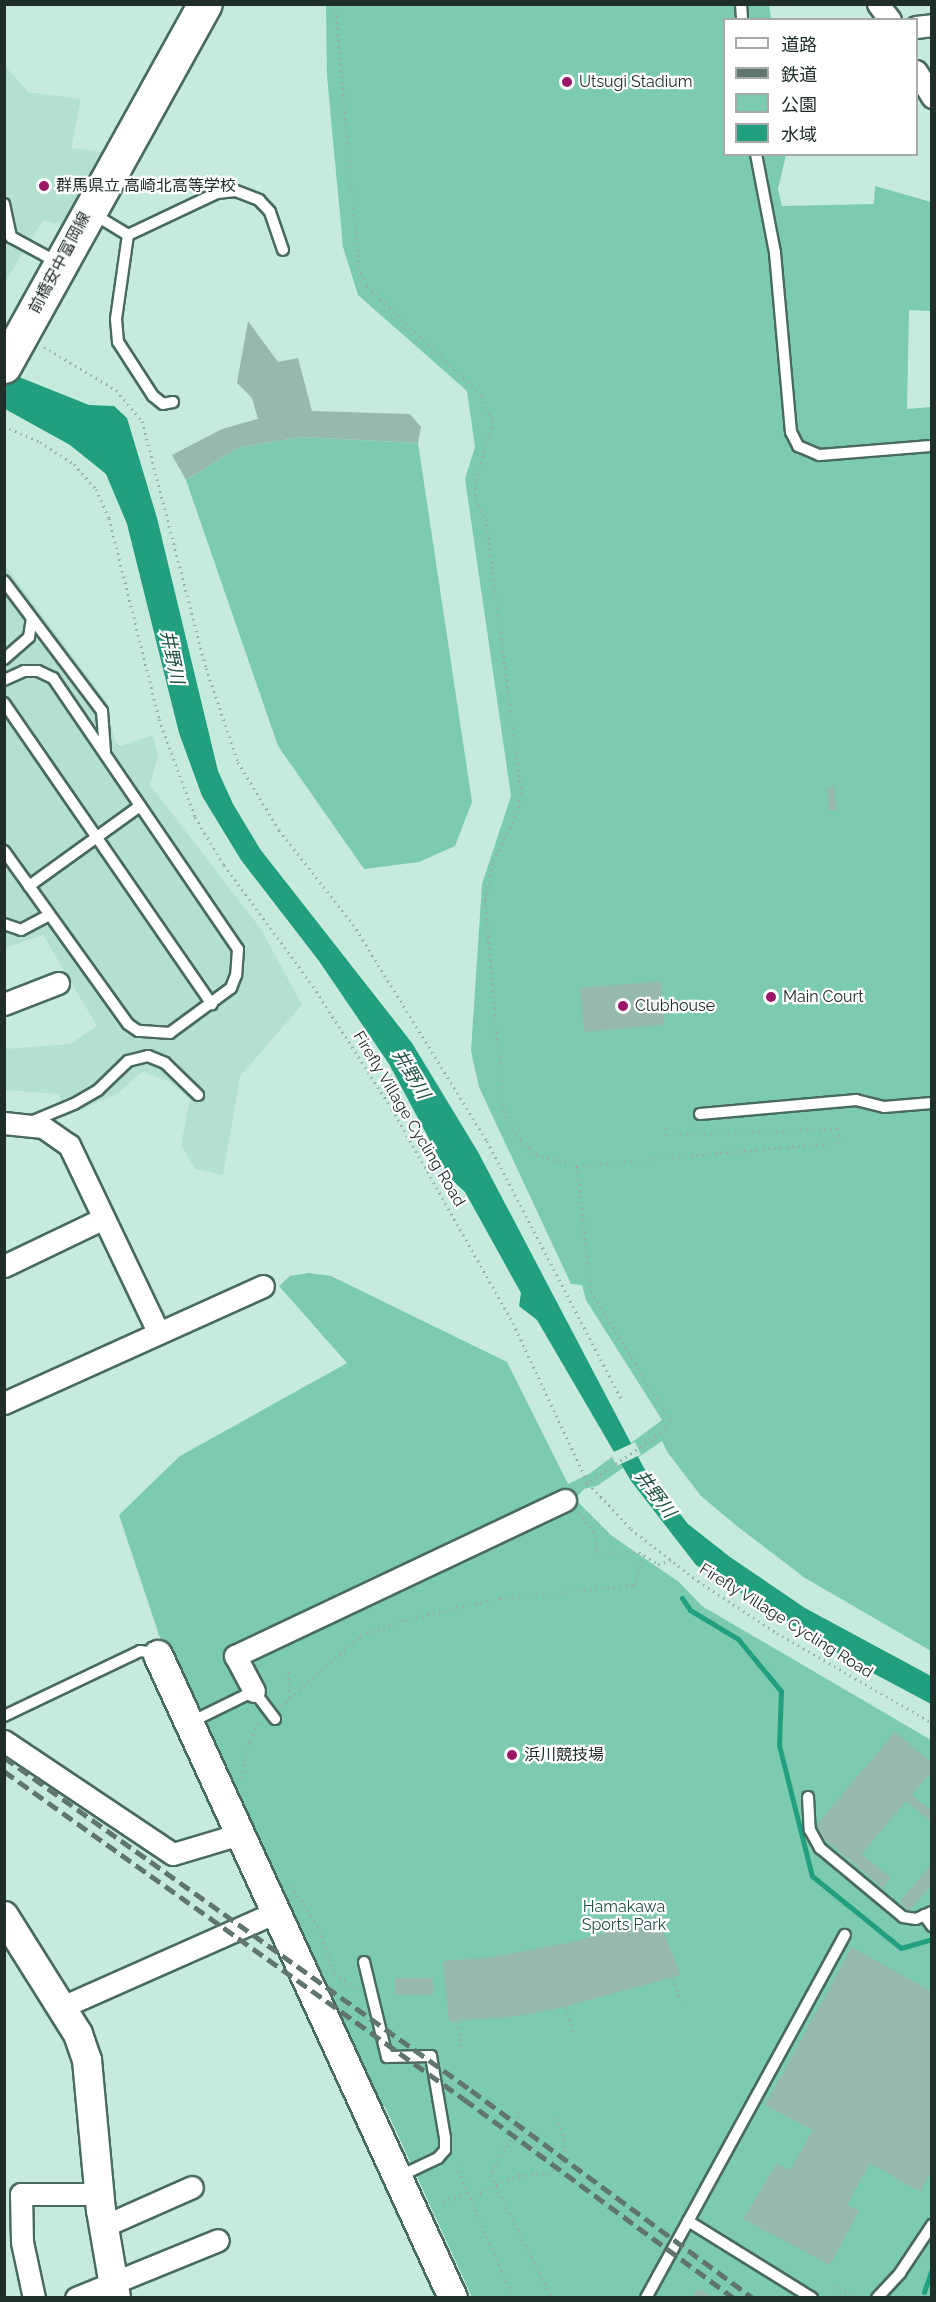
<!DOCTYPE html>
<meta charset="utf-8">
<style>
body{margin:0}
#map{position:relative;width:936px;height:2302px;overflow:hidden;background:#c6ebdd;font-family:Raleway,"Noto Sans JP",sans-serif}
div>[style]{position:absolute}
[style*='--x']{left:calc(var(--x)*1px);top:calc(var(--y)*1px);width:calc(var(--w)*1px);rotate:calc(var(--a)*1deg)}
.built>*{inset:0;background:#b3e0d0}
.green>*{inset:0;background:#7ccbb1}
.water>*{inset:0;background:#229f7f}
.pier>*{inset:0;background:#c6ebdd;transform-origin:0 0}
.stream>*{height:5px;margin:-2.5px;padding:0 2.5px;transform-origin:2.5px;border-radius:2.5px;background:#229f7f}
.building>*{inset:0;background:#96b9ac;transform-origin:0 0}
.path>*{height:3px;margin-top:-1.5px;transform-origin:0;background:repeating-linear-gradient(90deg,#92b0a5 0 1.5px,transparent 0 6px)}
.roads{filter:drop-shadow(2px 0 #496a5e) drop-shadow(-2px 0 #496a5e) drop-shadow(0 2px #496a5e) drop-shadow(0 -2px #496a5e)}
.lane>*{height:10px;margin:-5px;padding:0 5px;transform-origin:5px;border-radius:5px;background:#fff}
.street>*{height:21px;margin:-10.5px;padding:0 10.5px;transform-origin:10.5px;border-radius:10.5px;background:#fff}
.secondary>*{height:28px;margin:-14px;padding:0 14px;transform-origin:14px;border-radius:14px;background:#fff}
.primary>*{height:33px;margin:-16.5px;padding:0 16.5px;transform-origin:16.5px;border-radius:16.5px;background:#fff}
.rail>*{height:4.5px;margin-top:-2.25px;transform-origin:0;background:repeating-linear-gradient(90deg,#5f756d 0 12px,transparent 0 18px)}
.dots>*{width:16px;height:16px;translate:-50% -50%;box-sizing:border-box;border:3px solid #fff;border-radius:50%}
span{translate:-50% -50%;white-space:nowrap;text-align:center;line-height:1.15;-webkit-text-stroke:4.5px #fff;paint-order:stroke}
.poi-label{font-size:16px;color:#202e29}
.left{translate:0 -50%;text-align:left}
.street-label{font-size:16px;color:#202e29}
.park-label{font-size:16px;color:#225243}
.water-label{font-size:18px;color:#215143;font-style:italic}
.frame{position:absolute;inset:0;border:6px solid #202e29;pointer-events:none}
.legend{position:absolute;left:723px;top:18px;width:195px;height:138px;box-sizing:border-box;background:#fff;border:2px solid #a6aba9;margin:0;padding:8px 10px;list-style:none;font-size:18px;color:#202e29}
.legend li{display:flex;align-items:center;gap:12px;height:30px}
.legend b{width:30px;border:2px solid #a6aba9}
</style>
<div id="map">
<div class="built">
<div style="clip-path:polygon(4px 65px,28px 92px,81px 99px,71px 148px,102px 152px,62px 225px,43px 220px,5px 282px)"></div>
<div style="clip-path:polygon(4px 564px,106px 701px,115px 742px,120px 746px,153px 735px,158px 755px,150px 785px,261px 929px,302px 1005px,240px 1076px,223px 1175px,195px 1169px,181px 1145px,190px 1100px,169px 1081px,142px 1072px,117px 1094px,64px 1117px,59px 1094px,5px 1090px,5px 1049px,70px 1044px,97px 1026px,43px 935px,5px 948px)"></div>
</div>
<div class="green">
<div style="clip-path:polygon(326px 5px,769px 5px,771px 19px,724px 20px,724px 154px,786px 155px,778px 189px,782px 206px,874px 204px,875px 186px,931px 202px,931px 311px,909px 310px,907px 409px,931px 407px,931px 1651px,805px 1578px,738px 1527px,701px 1496px,668px 1453px,662px 1441px,597px 1486px,584px 1489px,575px 1499px,612px 1536px,679px 1582px,702px 1606px,931px 1740px,931px 2297px,472px 2297px,385px 2107px,375px 2106px,159px 1635px,119px 1515px,180px 1456px,347px 1363px,279px 1286px,290px 1276px,309px 1273px,331px 1276px,507px 1362px,568px 1484px,589px 1474px,662px 1420px,586px 1300px,582px 1285px,571px 1284px,479px 1087px,471px 1051px,482px 884px,511px 796px,465px 479px,475px 447px,467px 391px,358px 295px,343px 247px,327px 76px)"></div>
<div style="clip-path:polygon(302px 437px,418px 443px,472px 802px,455px 846px,419px 862px,364px 869px,278px 746px,186px 480px,240px 447px)"></div>
</div>
<div class="water">
<div style="clip-path:polygon(4px 371px,89px 405px,114px 406px,127px 418px,157px 518px,218px 771px,233px 804px,260px 849px,412px 1043px,478px 1152px,644px 1468px,688px 1524px,730px 1557px,805px 1608px,931px 1676px,931px 1704px,854px 1663px,696px 1565px,631px 1481px,537px 1320px,519px 1306px,521px 1293px,465px 1192px,450px 1178px,389px 1064px,319px 961px,241px 860px,202px 796px,179px 733px,127px 524px,106px 474px,70px 445px,5px 409px)"></div>
</div>
<div class="pier">
<div style="left:635px;top:1442px;width:14px;height:27px;rotate:65deg"></div>
</div>
<div class="stream">
<div style="--x:682;--y:1598;--w:14;--a:56"></div>
<div style="--x:690;--y:1610;--w:56;--a:31.1"></div>
<div style="--x:738;--y:1639;--w:67;--a:50.4"></div>
<div style="--x:781;--y:1691;--w:54;--a:92.1"></div>
<div style="--x:779;--y:1745;--w:135;--a:75.9"></div>
<div style="--x:812;--y:1876;--w:114;--a:39"></div>
<div style="--x:901;--y:1948;--w:32;--a:-16"></div>
<div style="--x:924;--y:2292;--w:24;--a:-71"></div>
</div>
<div class="building">
<div style="clip-path:polygon(248px 321px,278px 362px,298px 358px,312px 411px,410px 414px,421px 427px,418px 443px,302px 437px,240px 447px,186px 480px,172px 455px,222px 429px,258px 419px,252px 398px,237px 383px)"></div>
<div style="clip-path:polygon(835px 787px,836px 811px,829px 810px,827px 788px)"></div>
<div style="left:661px;top:981px;width:44px;height:81px;rotate:85deg"></div>
<div style="clip-path:polygon(895px 1732px,932px 1763px,932px 1772px,912px 1795px,932px 1811px,932px 1822px,906px 1801px,862px 1854px,891px 1878px,883px 1888px,821px 1836px,817px 1824px)"></div>
<div style="clip-path:polygon(932px 1864px,932px 1885px,909px 1911px,899px 1902px)"></div>
<div style="clip-path:polygon(657px 1916px,681px 1975px,556px 2009px,512px 2017px,449px 2021px,443px 1961px,492px 1957px,573px 1942px)"></div>
<div style="clip-path:polygon(852px 1947px,932px 1992px,932px 2171px,920px 2192px,870px 2163px,847px 2205px,859px 2211px,830px 2265px,743px 2219px,777px 2163px,790px 2170px,813px 2130px,765px 2105px)"></div>
<div style="left:433px;top:1978px;width:17px;height:38px;rotate:90deg"></div>
<div style="clip-path:polygon(697px 2290px,703px 2291px,713px 2298px,692px 2298px)"></div>
</div>
<div class="path">
<div style="--x:335;--y:4;--w:264;--a:84.8"></div>
<div style="--x:359;--y:267;--w:21;--a:67"></div>
<div style="--x:367;--y:286;--w:159;--a:43.7"></div>
<div style="--x:482;--y:396;--w:27;--a:66"></div>
<div style="--x:493;--y:421;--w:63;--a:105.6"></div>
<div style="--x:476;--y:482;--w:18;--a:93"></div>
<div style="--x:475;--y:500;--w:22;--a:60"></div>
<div style="--x:486;--y:519;--w:277;--a:82.7"></div>
<div style="--x:521;--y:794;--w:17;--a:100"></div>
<div style="--x:518;--y:811;--w:58;--a:115.7"></div>
<div style="--x:493;--y:863;--w:38;--a:102"></div>
<div style="--x:485;--y:900;--w:212;--a:84.9"></div>
<div style="--x:504;--y:1111;--w:27;--a:63"></div>
<div style="--x:516;--y:1135;--w:28;--a:44"></div>
<div style="--x:536;--y:1154;--w:43;--a:16.3"></div>
<div style="--x:577;--y:1166;--w:264;--a:-5.2"></div>
<div style="--x:840;--y:1142;--w:13;--a:-99"></div>
<div style="--x:838;--y:1129;--w:172;--a:178"></div>
<div style="--x:666;--y:1135;--w:7;--a:-90"></div>
<div style="--x:44;--y:347;--w:84;--a:30.8"></div>
<div style="--x:116;--y:390;--w:40;--a:50"></div>
<div style="--x:142;--y:421;--w:255;--a:75.5"></div>
<div style="--x:206;--y:668;--w:99;--a:71.2"></div>
<div style="--x:238;--y:762;--w:79;--a:58.9"></div>
<div style="--x:279;--y:830;--w:120;--a:51.8"></div>
<div style="--x:353;--y:924;--w:255;--a:58.3"></div>
<div style="--x:487;--y:1141;--w:292;--a:62.5"></div>
<div style="--x:4;--y:426;--w:39;--a:24"></div>
<div style="--x:40;--y:442;--w:40;--a:32.9"></div>
<div style="--x:74;--y:464;--w:33;--a:49"></div>
<div style="--x:96;--y:489;--w:32;--a:66"></div>
<div style="--x:109;--y:518;--w:207;--a:76"></div>
<div style="--x:159;--y:719;--w:104;--a:69.8"></div>
<div style="--x:195;--y:817;--w:56;--a:58.9"></div>
<div style="--x:224;--y:865;--w:150;--a:53.7"></div>
<div style="--x:313;--y:986;--w:146;--a:57.3"></div>
<div style="--x:392;--y:1109;--w:246;--a:60.5"></div>
<div style="--x:513;--y:1323;--w:177;--a:64.9"></div>
<div style="--x:588;--y:1483;--w:63;--a:46.9"></div>
<div style="--x:631;--y:1529;--w:85;--a:37.8"></div>
<div style="--x:698;--y:1581;--w:95;--a:33.4"></div>
<div style="--x:777;--y:1633;--w:179;--a:30.1"></div>
<div style="--x:577;--y:1166;--w:126;--a:83.6"></div>
<div style="--x:591;--y:1291;--w:151;--a:58.5"></div>
<div style="--x:670;--y:1420;--w:10;--a:114"></div>
<div style="--x:666;--y:1429;--w:103;--a:145.2"></div>
<div style="--x:579;--y:1512;--w:30;--a:53"></div>
<div style="--x:597;--y:1536;--w:16;--a:90"></div>
<div style="--x:597;--y:1552;--w:42;--a:0"></div>
<div style="--x:639;--y:1552;--w:22;--a:32"></div>
<div style="--x:658;--y:1564;--w:15;--a:-16"></div>
<div style="--x:288;--y:1672;--w:28;--a:86"></div>
<div style="--x:281;--y:1706;--w:106;--a:-41.2"></div>
<div style="--x:361;--y:1636;--w:46;--a:-20.4"></div>
<div style="--x:404;--y:1620;--w:98;--a:-12.9"></div>
<div style="--x:500;--y:1598;--w:136;--a:-5.5"></div>
<div style="--x:635;--y:1585;--w:31;--a:-75"></div>
<div style="--x:241;--y:1778;--w:39;--a:-77"></div>
<div style="--x:250;--y:1740;--w:20;--a:-63"></div>
<div style="--x:291;--y:1885;--w:54;--a:57.2"></div>
<div style="--x:320;--y:1930;--w:46;--a:72.3"></div>
<div style="--x:334;--y:1974;--w:26;--a:32"></div>
<div style="--x:672;--y:1978;--w:25;--a:69"></div>
<div style="--x:566;--y:2007;--w:26;--a:74"></div>
<div style="--x:458;--y:2021;--w:26;--a:86"></div>
<div style="--x:518;--y:2111;--w:18;--a:96"></div>
<div style="--x:516;--y:2129;--w:52;--a:118.5"></div>
<div style="--x:491;--y:2175;--w:137;--a:63.6"></div>
<div style="--x:456;--y:2165;--w:145;--a:66.8"></div>
<div style="--x:469;--y:2198;--w:55;--a:-24.7"></div>
<div style="--x:519;--y:2175;--w:29;--a:-2"></div>
<div style="--x:548;--y:2174;--w:17;--a:-40"></div>
<div style="--x:561;--y:2163;--w:17;--a:-73"></div>
<div style="--x:566;--y:2147;--w:36;--a:-106"></div>
<div style="--x:443;--y:2202;--w:25;--a:-21"></div>
<div style="--x:834;--y:2285;--w:28;--a:27"></div>
</div>
<div class="roads">
<div class="lane">
<div style="--x:741;--y:4;--w:16;--a:86"></div>
<div style="--x:756;--y:154;--w:101;--a:79.1"></div>
<div style="--x:775;--y:253;--w:180;--a:84.9"></div>
<div style="--x:791;--y:432;--w:16;--a:63"></div>
<div style="--x:798;--y:446;--w:23;--a:23"></div>
<div style="--x:819;--y:455;--w:113;--a:-4.6"></div>
<div style="--x:4;--y:204;--w:34;--a:78"></div>
<div style="--x:11;--y:237;--w:52;--a:28.5"></div>
<div style="--x:92;--y:213;--w:42;--a:31.4"></div>
<div style="--x:173;--y:402;--w:10;--a:169"></div>
<div style="--x:163;--y:404;--w:13;--a:-141"></div>
<div style="--x:153;--y:396;--w:64;--a:-122.9"></div>
<div style="--x:118;--y:342;--w:23;--a:-95"></div>
<div style="--x:116;--y:319;--w:85;--a:-81.9"></div>
<div style="--x:128;--y:235;--w:98;--a:-25.3"></div>
<div style="--x:217;--y:193;--w:19;--a:-6"></div>
<div style="--x:236;--y:191;--w:25;--a:21"></div>
<div style="--x:259;--y:200;--w:16;--a:47"></div>
<div style="--x:270;--y:212;--w:40;--a:71.1"></div>
<div style="--x:4;--y:581;--w:163;--a:53"></div>
<div style="--x:102;--y:711;--w:41;--a:85.8"></div>
<div style="--x:4;--y:659;--w:33;--a:-41"></div>
<div style="--x:29;--y:637;--w:18;--a:-81"></div>
<div style="--x:4;--y:680;--w:22;--a:-24"></div>
<div style="--x:24;--y:671;--w:14;--a:0"></div>
<div style="--x:38;--y:671;--w:17;--a:25"></div>
<div style="--x:53;--y:678;--w:328;--a:55.7"></div>
<div style="--x:238;--y:949;--w:26;--a:94"></div>
<div style="--x:236;--y:975;--w:14;--a:111"></div>
<div style="--x:231;--y:988;--w:76;--a:143.6"></div>
<div style="--x:170;--y:1033;--w:32;--a:-176"></div>
<div style="--x:138;--y:1031;--w:12;--a:-145"></div>
<div style="--x:128;--y:1024;--w:213;--a:-125.6"></div>
<div style="--x:4;--y:703;--w:366;--a:55.4"></div>
<div style="--x:29;--y:886;--w:137;--a:-35.8"></div>
<div style="--x:4;--y:924;--w:18;--a:19"></div>
<div style="--x:21;--y:930;--w:32;--a:-28"></div>
<div style="--x:700;--y:1114;--w:157;--a:-5.1"></div>
<div style="--x:856;--y:1100;--w:29;--a:14"></div>
<div style="--x:884;--y:1107;--w:48;--a:-4.8"></div>
<div style="--x:28;--y:1123;--w:50;--a:-22.4"></div>
<div style="--x:74;--y:1104;--w:28;--a:-30"></div>
<div style="--x:98;--y:1090;--w:42;--a:-44"></div>
<div style="--x:128;--y:1061;--w:21;--a:-14"></div>
<div style="--x:148;--y:1056;--w:18;--a:22"></div>
<div style="--x:165;--y:1063;--w:46;--a:44.1"></div>
<div style="--x:4;--y:1716;--w:151;--a:-25.5"></div>
<div style="--x:140;--y:1651;--w:16;--a:7"></div>
<div style="--x:189;--y:1723;--w:72;--a:-26.2"></div>
<div style="--x:254;--y:1691;--w:35;--a:53"></div>
<div style="--x:808;--y:1797;--w:33;--a:87"></div>
<div style="--x:810;--y:1830;--w:21;--a:61"></div>
<div style="--x:820;--y:1848;--w:108;--a:39.7"></div>
<div style="--x:903;--y:1917;--w:13;--a:9"></div>
<div style="--x:916;--y:1919;--w:17;--a:-24"></div>
<div style="--x:924;--y:1915;--w:14;--a:54"></div>
<div style="--x:364;--y:1962;--w:98;--a:76.4"></div>
<div style="--x:387;--y:2057;--w:44;--a:-1.3"></div>
<div style="--x:431;--y:2056;--w:83;--a:80.3"></div>
<div style="--x:445;--y:2138;--w:12;--a:90"></div>
<div style="--x:445;--y:2150;--w:11;--a:131"></div>
<div style="--x:438;--y:2158;--w:44;--a:154.6"></div>
<div style="--x:688;--y:2221;--w:146;--a:31.8"></div>
<div style="--x:646;--y:2298;--w:414;--a:-61.3"></div>
<div style="--x:877;--y:2298;--w:34;--a:-47"></div>
<div style="--x:900;--y:2273;--w:58;--a:-56.3"></div>
</div>
<div class="street">
<div style="--x:878;--y:4;--w:20;--a:53"></div>
<div style="--x:916;--y:27;--w:16;--a:-7"></div>
<div style="--x:916;--y:71;--w:31;--a:58"></div>
<div style="--x:4;--y:1004;--w:58;--a:-21.3"></div>
<div style="--x:4;--y:1123;--w:39;--a:6"></div>
<div style="--x:43;--y:1127;--w:32;--a:35"></div>
<div style="--x:69;--y:1145;--w:207;--a:64.5"></div>
<div style="--x:4;--y:1266;--w:109;--a:-25.6"></div>
<div style="--x:4;--y:1403;--w:284;--a:-24.3"></div>
<div style="--x:254;--y:1691;--w:40;--a:-118"></div>
<div style="--x:235;--y:1656;--w:365;--a:-25.3"></div>
<div style="--x:4;--y:1741;--w:203;--a:33.8"></div>
<div style="--x:173;--y:1854;--w:70;--a:-16.6"></div>
<div style="--x:62;--y:2007;--w:234;--a:-23.9"></div>
<div style="--x:104;--y:2226;--w:96;--a:-23.9"></div>
<div style="--x:34;--y:2298;--w:57;--a:-102.1"></div>
<div style="--x:22;--y:2242;--w:48;--a:-91.2"></div>
<div style="--x:21;--y:2194;--w:79;--a:0"></div>
<div style="--x:76;--y:2298;--w:153;--a:-22.2"></div>
</div>
<div class="secondary">
<div style="--x:158;--y:1655;--w:707;--a:65.35"></div>
<div style="--x:4;--y:1916;--w:139;--a:57.9"></div>
<div style="--x:78;--y:2034;--w:28;--a:71"></div>
<div style="--x:87;--y:2060;--w:151;--a:84.7"></div>
<div style="--x:101;--y:2210;--w:89;--a:80.3"></div>
</div>
<div class="primary">
<div style="--x:4;--y:366;--w:414;--a:-61"></div>
</div>
</div>
<div class="rail">
<div style="--x:4;--y:1757;--w:574;--a:35.49"></div>
<div style="--x:471;--y:2090;--w:350;--a:36.4"></div>
<div style="--x:4;--y:1771;--w:565;--a:35.49"></div>
<div style="--x:464;--y:2099;--w:335;--a:36.4"></div>
</div>
<div class="dots">
<div style="left:567px;top:82px;background:#9c1667"></div>
<div style="left:44px;top:186px;background:#9c1667"></div>
<div style="left:771px;top:997px;background:#9c1667"></div>
<div style="left:623px;top:1006px;background:#9c1667"></div>
<div style="left:512px;top:1755px;background:#9c1667"></div>
</div>
<div class="poi-label">
<span class="left" style="left:579px;top:82px">Utsugi Stadium</span>
<span class="left" style="left:56px;top:186px">群馬県立 高崎北高等学校</span>
<span class="left" style="left:783px;top:997px">Main Court</span>
<span class="left" style="left:635px;top:1006px">Clubhouse</span>
<span class="left" style="left:524px;top:1755px">浜川競技場</span>
</div>
<div class="street-label">
<span style="left:60px;top:263px;rotate:-62deg">前橋安中富岡線</span>
<span style="left:409px;top:1119px;rotate:59deg">Firefly Village Cycling Road</span>
<span style="left:786px;top:1621px;rotate:32deg">Firefly Village Cycling Road</span>
</div>
<div class="park-label">
<span style="left:624px;top:1916px">Hamakawa<br>Sports Park</span>
</div>
<div class="water-label">
<span style="left:172px;top:657px;rotate:78deg">井野川</span>
<span style="left:411px;top:1074px;rotate:59deg">井野川</span>
<span style="left:655px;top:1494px;rotate:53deg">井野川</span>
</div>
<div class="frame"></div>
<ul class="legend">
<li><b style="height:8px;background:#fff"></b>道路</li>
<li><b style="height:8px;background:#5f756d"></b>鉄道</li>
<li><b style="height:16px;background:#7ccbb1"></b>公園</li>
<li><b style="height:16px;background:#229f7f"></b>水域</li>
</ul>
</div>
